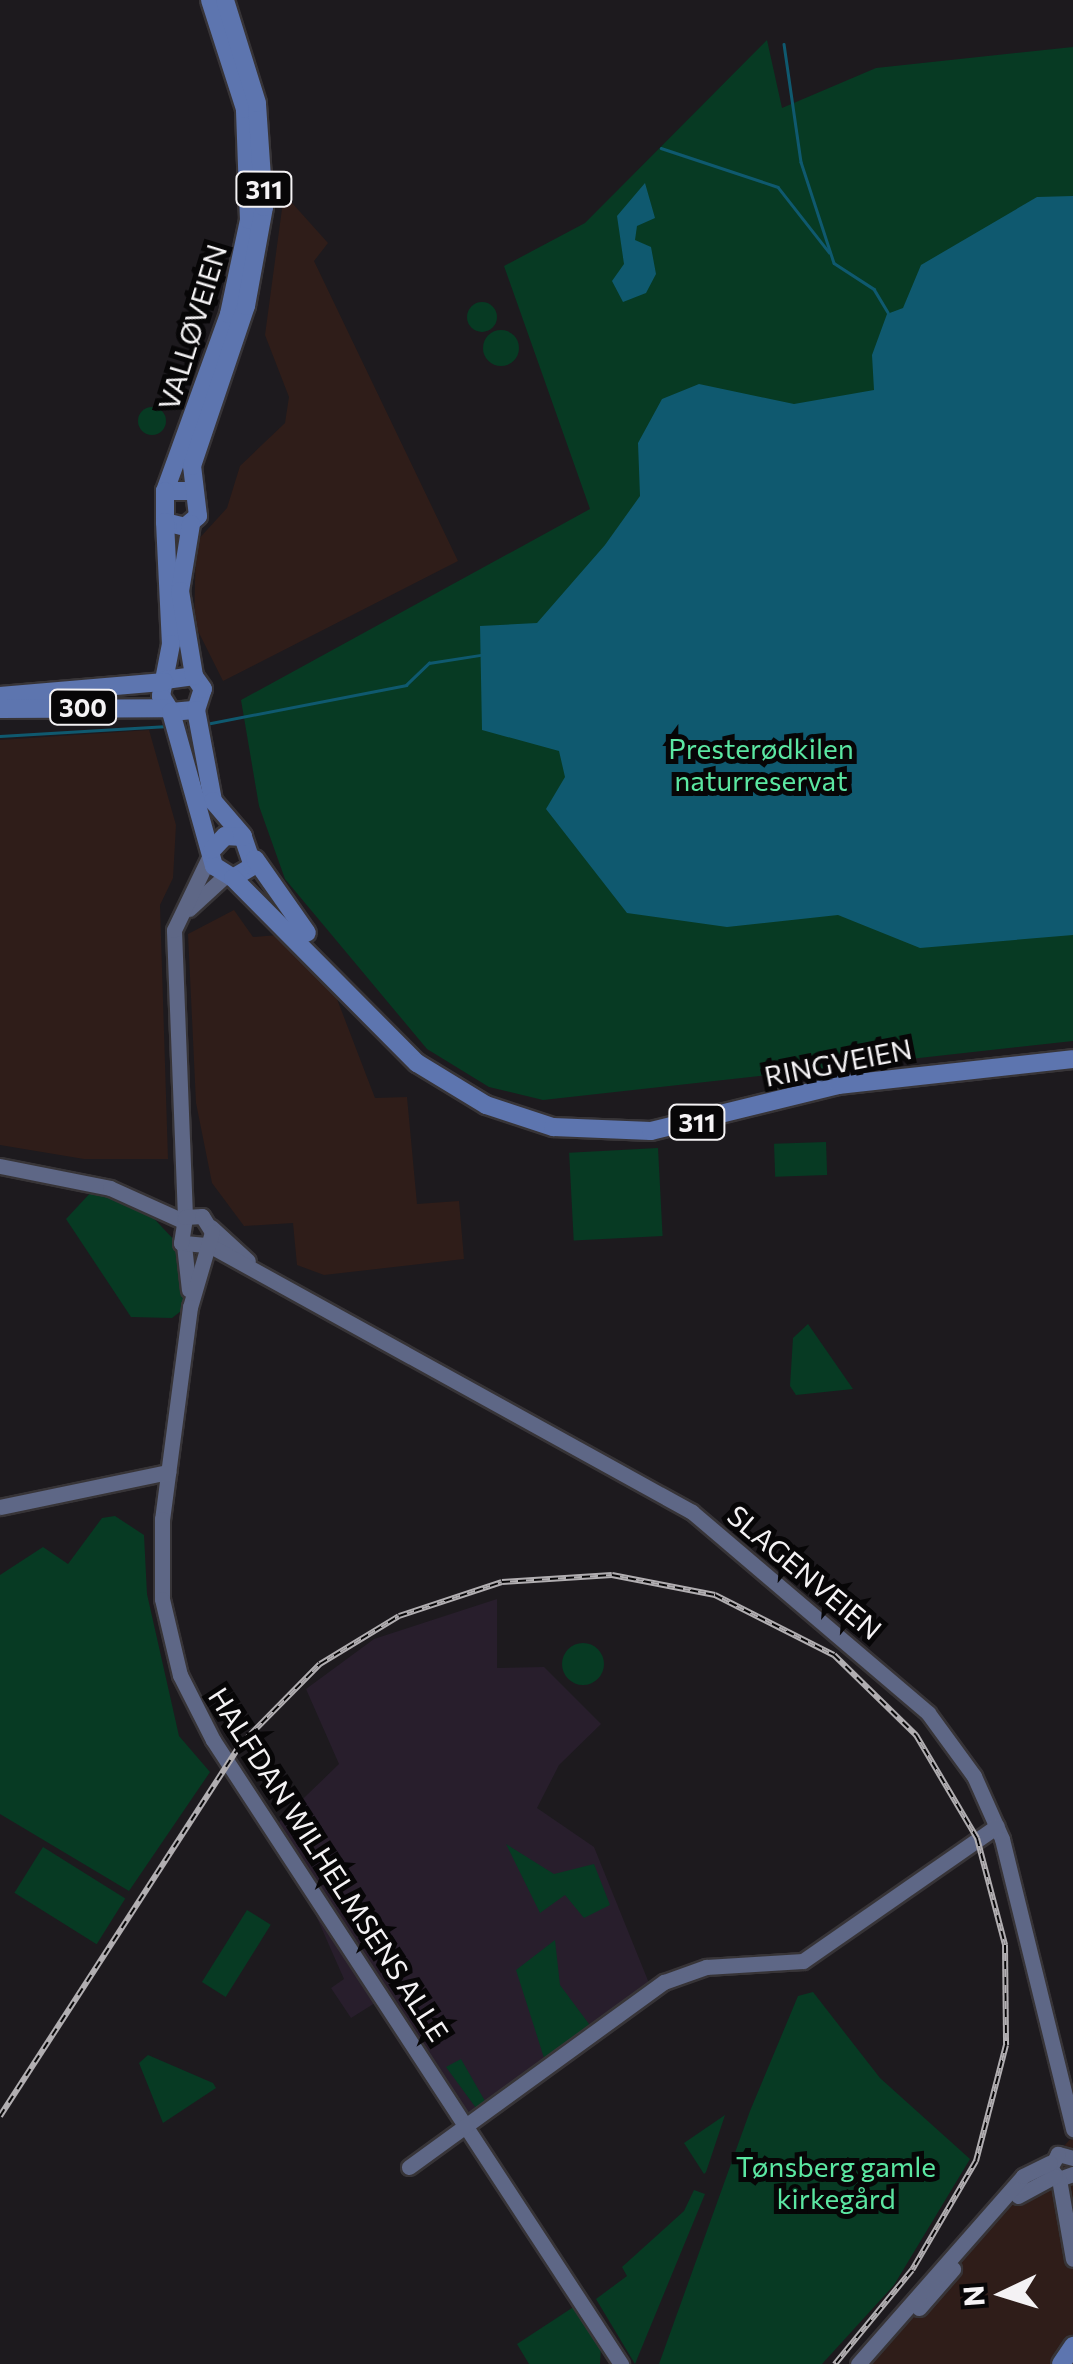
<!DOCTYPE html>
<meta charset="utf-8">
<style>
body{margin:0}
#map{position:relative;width:1073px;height:2364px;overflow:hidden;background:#1d1a1e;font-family:Commissioner,sans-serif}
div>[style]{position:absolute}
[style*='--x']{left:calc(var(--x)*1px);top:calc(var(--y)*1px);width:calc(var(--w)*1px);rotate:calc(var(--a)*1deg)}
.commercial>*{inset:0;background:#2f1d19}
.medical>*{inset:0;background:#281e2c}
.green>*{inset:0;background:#073a23;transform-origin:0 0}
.round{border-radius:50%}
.water>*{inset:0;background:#0f596f}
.stream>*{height:2.5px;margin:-1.25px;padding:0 1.25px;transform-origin:1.25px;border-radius:1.25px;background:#0f596f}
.roads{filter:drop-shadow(2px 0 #373437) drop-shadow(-2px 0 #373437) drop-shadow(0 2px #373437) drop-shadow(0 -2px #373437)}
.secondary>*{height:15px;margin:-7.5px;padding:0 7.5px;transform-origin:7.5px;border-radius:7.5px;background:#5e6786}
.primary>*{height:18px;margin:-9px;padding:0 9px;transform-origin:9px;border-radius:9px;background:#5d75af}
.rail>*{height:6px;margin-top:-3px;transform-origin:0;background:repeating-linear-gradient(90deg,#070607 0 8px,#b1aeb1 0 16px);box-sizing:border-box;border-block:2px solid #b1aeb1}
span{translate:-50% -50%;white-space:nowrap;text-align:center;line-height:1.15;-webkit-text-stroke:10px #070607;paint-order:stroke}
.shield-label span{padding:2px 8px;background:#070607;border:2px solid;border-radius:8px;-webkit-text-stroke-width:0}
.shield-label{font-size:25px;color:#f4f2f4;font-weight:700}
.street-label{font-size:28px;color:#f4f2f4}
.park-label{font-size:28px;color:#5be7a2}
.north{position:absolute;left:953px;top:2244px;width:100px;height:100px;-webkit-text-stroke:8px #070607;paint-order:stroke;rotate:266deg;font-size:28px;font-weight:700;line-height:40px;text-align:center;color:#f4f2f4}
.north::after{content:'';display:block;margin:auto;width:35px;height:45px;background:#f4f2f4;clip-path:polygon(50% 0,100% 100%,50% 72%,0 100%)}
</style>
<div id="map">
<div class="commercial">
<div style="clip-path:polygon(284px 194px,328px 243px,314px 261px,458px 561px,223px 681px,194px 623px,196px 542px,227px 508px,240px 466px,285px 423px,289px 397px,265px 335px)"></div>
<div style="clip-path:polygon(149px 730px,176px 825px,173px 878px,160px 905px,168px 1159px,84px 1159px,0 1145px,0 740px)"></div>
<div style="clip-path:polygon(234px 910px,253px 937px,278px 935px,299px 951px,337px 999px,375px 1098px,407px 1097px,417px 1204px,459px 1201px,464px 1259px,324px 1275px,297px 1265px,293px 1223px,244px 1226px,212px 1183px,196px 1103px,188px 934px)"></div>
<div style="clip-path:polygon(1073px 2136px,1073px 2364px,869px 2364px)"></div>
</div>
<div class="medical">
<div style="clip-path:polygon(497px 1599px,497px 1668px,544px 1667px,601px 1724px,559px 1765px,537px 1808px,594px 1847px,653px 1993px,456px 2126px,375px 2003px,351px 2018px,331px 1988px,344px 1979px,276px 1825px,339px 1764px,306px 1689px,374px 1639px)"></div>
</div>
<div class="green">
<div style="clip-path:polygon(767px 40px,782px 108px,876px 68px,1073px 47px,1073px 1041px,543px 1100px,489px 1087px,427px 1049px,285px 879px,259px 806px,241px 700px,590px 509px,504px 266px,585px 223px)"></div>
<div class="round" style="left:467px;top:302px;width:30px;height:30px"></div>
<div class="round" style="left:483px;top:330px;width:36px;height:36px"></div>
<div class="round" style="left:138px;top:407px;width:28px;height:28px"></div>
<div style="left:826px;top:1142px;width:33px;height:52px;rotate:88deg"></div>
<div style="left:658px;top:1148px;width:88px;height:89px;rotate:87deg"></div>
<div style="clip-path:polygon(93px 1190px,145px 1209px,177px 1243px,185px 1308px,172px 1318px,131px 1317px,66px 1219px)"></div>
<div style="clip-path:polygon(808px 1324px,853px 1389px,796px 1395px,790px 1386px,793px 1338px)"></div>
<div style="clip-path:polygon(115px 1516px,144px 1535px,147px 1594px,179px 1736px,210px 1772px,129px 1891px,0 1814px,0 1575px,43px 1547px,68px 1564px,102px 1518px)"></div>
<div class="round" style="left:562px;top:1643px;width:42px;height:42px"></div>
<div style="clip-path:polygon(506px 1844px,554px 1874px,594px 1864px,610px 1905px,584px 1918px,565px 1895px,540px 1913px)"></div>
<div style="left:43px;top:1847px;width:97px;height:54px;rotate:32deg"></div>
<div style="left:247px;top:1910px;width:28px;height:85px;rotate:32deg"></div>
<div style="clip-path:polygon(555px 1940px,560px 1985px,592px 2028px,545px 2061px,516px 1970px)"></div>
<div style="clip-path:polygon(813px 1992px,880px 2078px,970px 2159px,894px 2285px,822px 2364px,659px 2364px,750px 2111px,798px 1996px)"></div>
<div style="clip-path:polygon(148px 2055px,213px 2083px,216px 2088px,163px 2123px,139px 2063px)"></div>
<div style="clip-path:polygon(461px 2059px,485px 2101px,476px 2108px,446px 2067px)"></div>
<div style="clip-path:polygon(725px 2115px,706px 2172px,704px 2174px,684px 2143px)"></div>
<div style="clip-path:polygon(694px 2190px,705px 2194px,635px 2364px,596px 2299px,627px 2276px,622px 2267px,684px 2211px)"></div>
<div style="clip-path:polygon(575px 2306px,601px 2346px,600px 2364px,529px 2364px,517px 2344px)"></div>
</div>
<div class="water">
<div style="clip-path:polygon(645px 183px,655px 218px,637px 226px,635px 240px,651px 247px,656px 274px,646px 293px,623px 302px,612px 281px,624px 264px,617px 216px)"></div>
<div style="clip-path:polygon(1073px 196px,1073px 935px,920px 948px,838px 915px,727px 927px,627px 913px,546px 809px,565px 777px,559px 751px,482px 730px,480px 626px,537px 623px,605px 545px,640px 496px,638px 443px,662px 399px,699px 384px,794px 404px,874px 390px,872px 355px,887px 314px,903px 308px,921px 265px,1037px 197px)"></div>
</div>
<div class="stream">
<div style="--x:784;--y:44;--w:119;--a:81.8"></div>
<div style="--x:801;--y:162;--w:106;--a:71.9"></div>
<div style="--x:834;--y:263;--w:48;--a:33"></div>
<div style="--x:874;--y:289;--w:27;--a:59"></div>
<div style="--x:661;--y:148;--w:123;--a:18.4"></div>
<div style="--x:778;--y:187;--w:83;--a:51.9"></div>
<div style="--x:206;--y:724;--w:204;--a:-11"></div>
<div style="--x:406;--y:685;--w:32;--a:-44"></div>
<div style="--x:429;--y:663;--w:52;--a:-8.9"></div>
<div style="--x:0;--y:736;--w:168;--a:-3.4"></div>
</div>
<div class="roads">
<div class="secondary">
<div style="--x:189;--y:909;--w:49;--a:-42.5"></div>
<div style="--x:0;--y:1166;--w:112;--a:11.3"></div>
<div style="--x:110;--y:1188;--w:78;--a:24.3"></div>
<div style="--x:185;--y:1217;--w:287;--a:-92.2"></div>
<div style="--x:174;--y:930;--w:88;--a:-64.3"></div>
<div style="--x:211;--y:1227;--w:50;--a:42.6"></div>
<div style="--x:207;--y:1244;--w:554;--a:28.92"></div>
<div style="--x:692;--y:1512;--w:310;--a:40.4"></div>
<div style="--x:928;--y:1713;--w:78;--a:53.9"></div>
<div style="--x:974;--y:1776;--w:69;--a:66"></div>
<div style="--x:1002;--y:1839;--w:299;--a:76.2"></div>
<div style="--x:184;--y:1245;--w:45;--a:83.7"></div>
<div style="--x:206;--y:1245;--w:25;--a:-175"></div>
<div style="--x:181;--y:1243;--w:26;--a:-81"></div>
<div style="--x:185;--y:1217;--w:17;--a:-3"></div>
<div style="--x:202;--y:1216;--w:19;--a:58"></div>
<div style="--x:212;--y:1232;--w:78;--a:106.3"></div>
<div style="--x:190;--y:1307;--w:214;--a:97.5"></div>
<div style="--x:162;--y:1519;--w:80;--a:90"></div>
<div style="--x:162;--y:1599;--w:78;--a:76.7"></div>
<div style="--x:180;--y:1675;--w:73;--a:63.1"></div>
<div style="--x:213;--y:1740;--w:746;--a:56.82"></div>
<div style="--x:0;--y:1507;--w:172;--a:-11.8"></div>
<div style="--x:1073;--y:2158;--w:16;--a:-165"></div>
<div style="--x:1058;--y:2154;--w:16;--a:120"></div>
<div style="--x:1050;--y:2168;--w:14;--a:51"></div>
<div style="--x:1059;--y:2179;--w:15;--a:-20"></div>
<div style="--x:409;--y:2167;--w:315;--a:-36"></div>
<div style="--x:664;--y:1982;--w:45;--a:-19.7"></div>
<div style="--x:706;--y:1967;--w:97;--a:-3.5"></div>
<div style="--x:803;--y:1961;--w:236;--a:-34.8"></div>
<div style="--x:1059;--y:2179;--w:81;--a:80.1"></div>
<div style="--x:1018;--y:2196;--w:42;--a:-28.4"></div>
<div style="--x:919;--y:2308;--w:52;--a:-48.9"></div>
<div style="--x:858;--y:2364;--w:250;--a:-48.7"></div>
<div style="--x:1023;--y:2176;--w:30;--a:-26"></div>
</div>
<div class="primary">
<div style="--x:165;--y:491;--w:188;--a:-70.1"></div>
<div style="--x:229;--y:314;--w:96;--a:-78"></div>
<div style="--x:249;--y:220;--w:111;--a:-92.1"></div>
<div style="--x:245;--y:109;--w:114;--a:-107.8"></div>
<div style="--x:192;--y:491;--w:27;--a:180"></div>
<div style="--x:165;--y:491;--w:31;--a:90"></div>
<div style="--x:165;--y:522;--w:21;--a:14"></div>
<div style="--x:185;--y:527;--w:17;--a:-40"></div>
<div style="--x:198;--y:516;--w:50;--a:-96.8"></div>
<div style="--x:192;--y:466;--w:169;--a:-71.4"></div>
<div style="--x:246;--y:306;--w:101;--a:-79.7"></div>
<div style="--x:264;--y:207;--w:104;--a:-93.9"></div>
<div style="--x:257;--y:103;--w:108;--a:-107.3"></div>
<div style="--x:165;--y:522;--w:122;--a:87.2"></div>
<div style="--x:171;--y:644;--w:53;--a:100.9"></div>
<div style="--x:161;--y:696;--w:19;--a:58"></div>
<div style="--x:171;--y:712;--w:25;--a:-5"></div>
<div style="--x:196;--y:710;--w:22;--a:-72"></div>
<div style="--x:203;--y:689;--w:16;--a:-125"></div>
<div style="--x:194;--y:676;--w:29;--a:172"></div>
<div style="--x:191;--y:524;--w:68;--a:99.3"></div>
<div style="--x:180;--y:591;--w:86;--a:80.6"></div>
<div style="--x:0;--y:696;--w:165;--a:-4.9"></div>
<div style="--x:0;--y:709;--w:166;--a:-0.3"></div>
<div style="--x:196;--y:710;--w:93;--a:79.4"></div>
<div style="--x:213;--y:801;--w:46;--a:49.4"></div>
<div style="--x:171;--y:712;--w:160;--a:74.4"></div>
<div style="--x:214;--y:866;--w:22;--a:32"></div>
<div style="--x:233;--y:878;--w:23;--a:-31"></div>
<div style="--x:253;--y:866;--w:31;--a:-109"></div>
<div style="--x:243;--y:837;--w:18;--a:-177"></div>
<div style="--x:225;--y:836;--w:18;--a:133"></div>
<div style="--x:255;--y:859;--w:90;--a:54.9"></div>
<div style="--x:233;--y:878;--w:261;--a:45.2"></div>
<div style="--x:417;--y:1063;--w:81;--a:31.3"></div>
<div style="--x:486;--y:1105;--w:71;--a:18.2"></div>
<div style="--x:553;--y:1127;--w:98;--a:2.3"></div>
<div style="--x:651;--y:1131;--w:193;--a:-13.8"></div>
<div style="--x:838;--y:1085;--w:236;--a:-6.3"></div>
<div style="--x:1061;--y:2364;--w:22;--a:-56"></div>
</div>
</div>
<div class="rail">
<div style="--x:0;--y:2116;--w:440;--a:-57.1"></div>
<div style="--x:239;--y:1746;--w:115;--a:-45.4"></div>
<div style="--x:320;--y:1664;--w:92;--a:-31.3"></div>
<div style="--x:399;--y:1616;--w:108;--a:-18.3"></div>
<div style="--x:502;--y:1582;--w:110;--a:-3.6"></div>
<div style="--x:612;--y:1575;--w:105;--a:11"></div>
<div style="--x:715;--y:1595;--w:133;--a:26.8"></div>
<div style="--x:834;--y:1655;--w:115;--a:44.3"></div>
<div style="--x:916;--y:1735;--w:120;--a:59.4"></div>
<div style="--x:977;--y:1838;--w:111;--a:75.3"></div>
<div style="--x:1005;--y:1945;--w:100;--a:89.4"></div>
<div style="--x:1006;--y:2045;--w:120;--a:104.5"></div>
<div style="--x:976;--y:2161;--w:126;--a:120.4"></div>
<div style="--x:912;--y:2270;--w:122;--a:129.3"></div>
</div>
<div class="shield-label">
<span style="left:264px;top:189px">311</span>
<span style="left:83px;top:707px">300</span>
<span style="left:697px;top:1122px">311</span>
</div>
<div class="street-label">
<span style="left:192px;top:327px;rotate:-73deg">VALLØVEIEN</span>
<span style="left:838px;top:1062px;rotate:-11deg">RINGVEIEN</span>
<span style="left:805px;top:1572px;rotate:40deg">SLAGENVEIEN</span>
<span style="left:329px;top:1864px;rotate:57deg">HALFDAN WILHELMSENS ALLE</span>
</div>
<div class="park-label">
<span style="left:761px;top:764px">Presterødkilen<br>naturreservat</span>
<span style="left:836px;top:2182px">Tønsberg gamle<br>kirkegård</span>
</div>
<div class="north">N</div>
</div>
